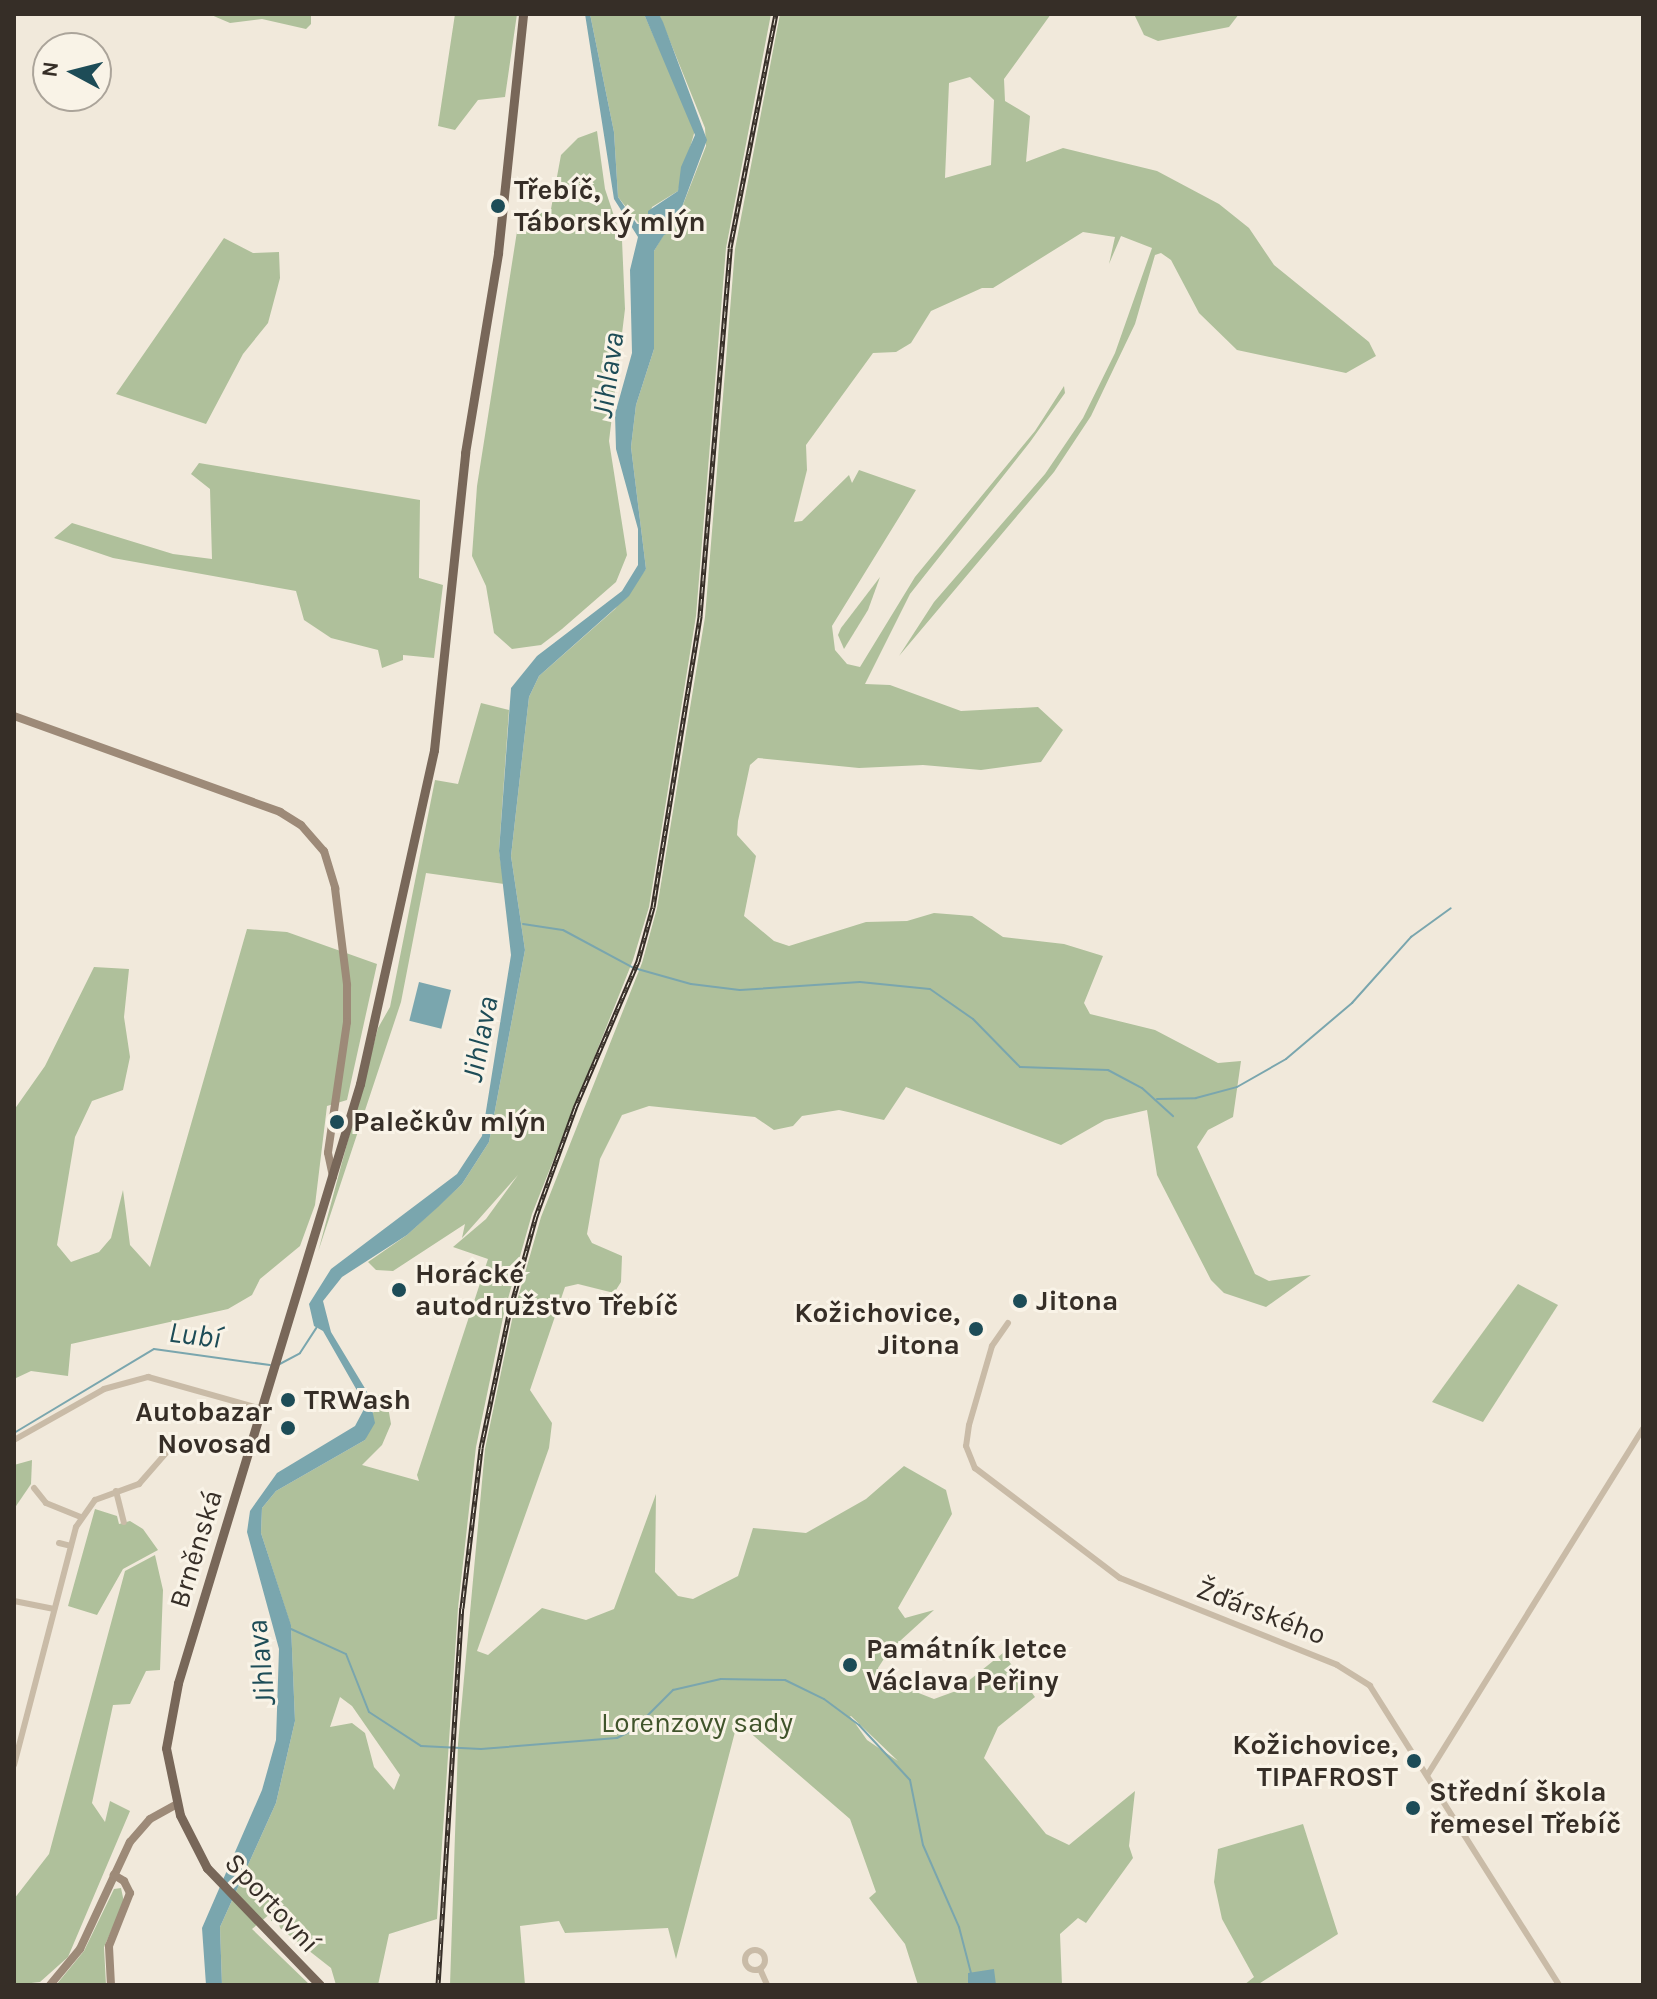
<!DOCTYPE html>
<meta charset="utf-8">
<style>
body{margin:0}
#map{position:relative;width:1657px;height:1999px;overflow:hidden;background:#f1e9db;font-family:Karla,sans-serif}
div>[style]{position:absolute}
[style*='--x']{left:calc(var(--x)*1px);top:calc(var(--y)*1px);width:calc(var(--w)*1px);rotate:calc(var(--a)*1deg)}
.green>*{inset:0;background:#afc09b}
.water>*{inset:0;background:#7aa6ae;transform-origin:0 0}
.stream>*{height:2px;margin:-1px;padding:0 1px;transform-origin:1px;border-radius:1px;background:#7aa6ae}
.street>*{height:6px;margin:-3px;padding:0 3px;transform-origin:3px;border-radius:3px;background:#c9bba7}
.street>.ring{margin:-3px;padding:0;box-sizing:content-box;background:none;border:6px solid #c9bba7;border-radius:50%}
.secondary>*{height:8px;margin:-4px;padding:0 4px;transform-origin:4px;border-radius:4px;background:#9d8a78}
.primary>*{height:9px;margin:-4.5px;padding:0 4.5px;transform-origin:4.5px;border-radius:4.5px;background:#786759}
.rail>*{height:5px;margin-top:-2.5px;transform-origin:0;background:repeating-linear-gradient(90deg,#f9f3e7 0 6px,#362e27 0 12px);box-sizing:border-box;border-block:2px solid #362e27}
.dots>*{width:22px;height:22px;translate:-50% -50%;box-sizing:border-box;border:4px solid #f9f3e7;border-radius:50%}
span{translate:-50% -50%;white-space:nowrap;text-align:center;line-height:1.15;-webkit-text-stroke:6px #f9f3e7;paint-order:stroke}
.poi-label{font-size:28px;color:#362e27;font-weight:700}
.left{translate:0 -50%;text-align:left}
.right{translate:-100% -50%;text-align:right}
.street-label{font-size:28px;color:#362e27}
.park-label{font-size:28px;color:#40542b}
.water-label{font-size:30px;color:#1d4c57;font-style:italic}
.frame{position:absolute;inset:0;border:16px solid #362e27;pointer-events:none}
.north{position:absolute;left:32px;top:32px;width:80px;height:80px;box-sizing:border-box;background:#f9f3e7;border:2px solid #aba49a;border-radius:50%;rotate:277deg;font-size:22px;font-weight:700;line-height:32px;text-align:center;color:#362e27}
.north::after{content:'';display:block;margin:auto;width:28px;height:36px;background:#1d4c57;clip-path:polygon(50% 0,100% 100%,50% 72%,0 100%)}
</style>
<div id="map">
<div class="green">
<div style="clip-path:polygon(209px 14px,311px 14px,311px 24px,306px 29px,262px 19px,230px 23px)"></div>
<div style="clip-path:polygon(455px 14px,517px 14px,505px 97px,478px 100px,455px 130px,438px 126px)"></div>
<div style="clip-path:polygon(590px 14px,644px 14px,695px 130px,678px 191px,652px 207px,648px 224px,641px 226px,618px 197px,614px 132px)"></div>
<div style="clip-path:polygon(evenodd,659px 14px,771px 14px,726px 248px,696px 616px,649px 907px,633px 960px,532px 1214px,504px 1313px,476px 1447px,458px 1608px,437px 1919px,389px 1934px,378px 1985px,336px 1985px,331px 1968px,280px 1928px,278px 1921px,271px 1921px,271px 1913px,252px 1929px,310px 1985px,222px 1985px,220px 1927px,276px 1803px,295px 1721px,291px 1626px,261px 1533px,262px 1508px,276px 1491px,365px 1440px,374px 1410px,369px 1395px,386px 1395px,391px 1424px,382px 1445px,362px 1465px,419px 1481px,417px 1475px,488px 1259px,453px 1247px,486px 1219px,518px 1175px,462px 1238px,465px 1224px,393px 1271px,376px 1270px,368px 1262px,407px 1235px,462px 1184px,489px 1142px,525px 950px,511px 856px,529px 697px,539px 676px,615px 609px,646px 569px,631px 447px,636px 405px,654px 349px,654px 251px,664px 234px,673px 230px,706px 146px,705px 128px,659px 14px,340px 1697px,352px 1706px,400px 1775px,394px 1790px,374px 1767px,365px 1733px,352px 1723px,330px 1727px,340px 1697px)"></div>
<div style="clip-path:polygon(evenodd,780px 14px,1051px 14px,1004px 79px,1005px 101px,1030px 116px,1026px 162px,1063px 148px,1157px 171px,1219px 204px,1249px 228px,1274px 265px,1369px 342px,1376px 356px,1346px 373px,1237px 350px,1199px 313px,1171px 260px,1161px 253px,1155px 255px,1135px 324px,1091px 416px,1054px 472px,899px 656px,934px 602px,1045px 474px,1083px 418px,1115px 353px,1152px 248px,1121px 236px,1109px 264px,1115px 237px,1083px 232px,993px 288px,982px 288px,931px 311px,911px 343px,896px 352px,873px 353px,806px 445px,807px 470px,794px 522px,802px 521px,849px 475px,852px 483px,859px 470px,916px 490px,832px 626px,835px 650px,847px 664px,860px 667px,915px 577px,1035px 431px,1064px 386px,1065px 393px,1030px 442px,910px 594px,865px 684px,890px 685px,961px 711px,1038px 707px,1063px 730px,1041px 762px,981px 770px,923px 765px,859px 768px,758px 758px,750px 765px,738px 821px,737px 835px,756px 856px,744px 916px,774px 941px,789px 946px,866px 922px,907px 921px,934px 913px,972px 916px,1003px 937px,1064px 944px,1103px 956px,1084px 1003px,1090px 1014px,1155px 1030px,1218px 1063px,1241px 1061px,1233px 1117px,1208px 1130px,1197px 1147px,1255px 1274px,1269px 1281px,1311px 1275px,1266px 1307px,1224px 1293px,1211px 1280px,1157px 1175px,1147px 1110px,1105px 1120px,1061px 1145px,906px 1087px,884px 1120px,839px 1110px,802px 1116px,793px 1126px,774px 1130px,755px 1117px,649px 1106px,622px 1115px,600px 1159px,587px 1234px,592px 1243px,622px 1256px,621px 1282px,614px 1293px,578px 1284px,565px 1287px,530px 1390px,552px 1423px,549px 1448px,477px 1651px,488px 1655px,542px 1608px,586px 1620px,614px 1609px,656px 1494px,655px 1572px,678px 1596px,693px 1599px,738px 1576px,753px 1528px,806px 1533px,866px 1499px,904px 1466px,946px 1490px,952px 1514px,898px 1608px,905px 1618px,934px 1610px,889px 1651px,878px 1668px,880px 1678px,934px 1699px,956px 1691px,1003px 1653px,1035px 1697px,998px 1727px,984px 1758px,1046px 1834px,1069px 1845px,1135px 1791px,1129px 1846px,1133px 1858px,1086px 1923px,1078px 1918px,1060px 1934px,1062px 1985px,918px 1985px,905px 1944px,869px 1898px,876px 1892px,850px 1819px,747px 1730px,736px 1728px,676px 1959px,668px 1928px,565px 1933px,559px 1921px,520px 1926px,525px 1985px,450px 1985px,458px 1744px,485px 1449px,513px 1315px,541px 1217px,642px 963px,657px 908px,705px 617px,735px 249px,780px 14px,970px 77px,994px 100px,991px 165px,945px 178px,949px 83px,970px 77px,780px 14px,850px 1716px,851px 1716px,898px 1761px,867px 1740px,850px 1716px)"></div>
<div style="clip-path:polygon(1134px 14px,1239px 14px,1229px 27px,1158px 41px,1144px 35px)"></div>
<div style="clip-path:polygon(597px 131px,605px 189px,622px 240px,625px 309px,609px 441px,627px 555px,616px 582px,562px 629px,541px 645px,512px 649px,494px 633px,486px 586px,472px 556px,477px 486px,518px 225px,529px 212px,551px 209px,561px 155px,578px 138px)"></div>
<div style="clip-path:polygon(224px 238px,253px 253px,279px 252px,280px 278px,268px 323px,243px 354px,206px 424px,116px 394px)"></div>
<div style="clip-path:polygon(199px 463px,420px 500px,419px 578px,443px 585px,434px 658px,403px 655px,403px 660px,382px 668px,378px 650px,331px 638px,304px 620px,296px 591px,113px 558px,54px 538px,72px 523px,173px 554px,212px 559px,210px 489px,191px 474px)"></div>
<div style="clip-path:polygon(880px 577px,868px 610px,844px 649px,838px 635px,841px 628px)"></div>
<div style="clip-path:polygon(481px 703px,509px 710px,499px 851px,504px 884px,426px 873px,401px 1002px,318px 1252px,378px 1028px,390px 1007px,435px 780px,458px 784px)"></div>
<div style="clip-path:polygon(247px 929px,287px 932px,377px 964px,347px 1100px,327px 1106px,315px 1205px,300px 1246px,260px 1279px,252px 1295px,228px 1309px,71px 1344px,68px 1376px,31px 1371px,14px 1379px,14px 1110px,45px 1066px,94px 967px,129px 969px,124px 1017px,130px 1057px,123px 1090px,92px 1101px,75px 1137px,57px 1245px,71px 1262px,99px 1252px,111px 1238px,123px 1190px,130px 1245px,150px 1267px)"></div>
<div style="clip-path:polygon(1518px 1284px,1558px 1305px,1483px 1422px,1432px 1402px)"></div>
<div style="clip-path:polygon(32px 1460px,31px 1484px,14px 1509px,14px 1465px)"></div>
<div style="clip-path:polygon(95px 1509px,117px 1516px,119px 1524px,130px 1521px,143px 1529px,158px 1550px,123px 1569px,97px 1615px,68px 1606px)"></div>
<div style="clip-path:polygon(155px 1555px,163px 1590px,160px 1670px,146px 1671px,130px 1704px,113px 1705px,92px 1803px,105px 1822px,110px 1801px,130px 1811px,68px 1957px,40px 1982px,14px 1985px,14px 1899px,49px 1854px,125px 1571px)"></div>
<div style="clip-path:polygon(1303px 1824px,1338px 1934px,1257px 1985px,1244px 1985px,1254px 1977px,1222px 1919px,1214px 1882px,1218px 1849px)"></div>
<div style="clip-path:polygon(121px 1888px,124px 1902px,104px 1947px,106px 1985px,56px 1985px,84px 1951px,114px 1889px)"></div>
</div>
<div class="water">
<div style="clip-path:polygon(585px 14px,590px 14px,614px 132px,618px 197px,637px 224px,648px 224px,648px 211px,678px 191px,681px 167px,695px 135px,644px 14px,659px 14px,663px 22px,707px 140px,673px 231px,664px 235px,654px 251px,654px 349px,636px 405px,631px 447px,646px 569px,629px 596px,539px 676px,529px 697px,511px 856px,525px 950px,489px 1142px,462px 1184px,438px 1207px,407px 1235px,342px 1277px,323px 1301px,331px 1332px,369px 1395px,375px 1423px,365px 1440px,276px 1491px,262px 1508px,261px 1533px,291px 1625px,295px 1721px,276px 1803px,220px 1927px,222px 1985px,206px 1985px,202px 1928px,262px 1790px,276px 1740px,279px 1649px,247px 1532px,250px 1511px,277px 1473px,355px 1426px,363px 1411px,363px 1401px,323px 1331px,314px 1326px,309px 1304px,331px 1269px,457px 1174px,482px 1136px,511px 955px,499px 851px,511px 688px,537px 656px,622px 591px,638px 565px,638px 529px,616px 449px,615px 414px,632px 353px,630px 270px,638px 237px,614px 199px)"></div>
<div style="left:419px;top:982px;width:33px;height:40px;rotate:14deg"></div>
<div style="clip-path:polygon(994px 1969px,996px 1985px,968px 1985px,968px 1973px)"></div>
</div>
<div class="stream">
<div style="--x:523;--y:924;--w:40;--a:8.5"></div>
<div style="--x:563;--y:930;--w:81;--a:28.2"></div>
<div style="--x:634;--y:968;--w:59;--a:15.7"></div>
<div style="--x:691;--y:984;--w:49;--a:7"></div>
<div style="--x:740;--y:990;--w:120;--a:-3.8"></div>
<div style="--x:860;--y:982;--w:70;--a:5.7"></div>
<div style="--x:930;--y:989;--w:52;--a:34.9"></div>
<div style="--x:973;--y:1019;--w:67;--a:45.6"></div>
<div style="--x:1020;--y:1067;--w:88;--a:2"></div>
<div style="--x:1108;--y:1070;--w:38;--a:28"></div>
<div style="--x:1142;--y:1088;--w:42;--a:42.1"></div>
<div style="--x:1157;--y:1099;--w:39;--a:-1"></div>
<div style="--x:1196;--y:1098;--w:42;--a:-15"></div>
<div style="--x:1237;--y:1087;--w:56;--a:-29.7"></div>
<div style="--x:1286;--y:1059;--w:87;--a:-40.3"></div>
<div style="--x:1352;--y:1003;--w:89;--a:-48.2"></div>
<div style="--x:1411;--y:937;--w:49;--a:-35.9"></div>
<div style="--x:276;--y:1366;--w:27;--a:-28"></div>
<div style="--x:300;--y:1353;--w:30;--a:-57"></div>
<div style="--x:14;--y:1433;--w:163;--a:-31"></div>
<div style="--x:154;--y:1349;--w:117;--a:7.9"></div>
<div style="--x:291;--y:1629;--w:60;--a:24.4"></div>
<div style="--x:346;--y:1654;--w:62;--a:68.4"></div>
<div style="--x:369;--y:1712;--w:62;--a:33.2"></div>
<div style="--x:421;--y:1746;--w:60;--a:2.9"></div>
<div style="--x:481;--y:1749;--w:136;--a:-4.6"></div>
<div style="--x:617;--y:1738;--w:18;--a:-27"></div>
<div style="--x:633;--y:1730;--w:57;--a:-45"></div>
<div style="--x:673;--y:1690;--w:49;--a:-12.9"></div>
<div style="--x:721;--y:1679;--w:64;--a:0.9"></div>
<div style="--x:785;--y:1680;--w:43;--a:26"></div>
<div style="--x:824;--y:1699;--w:44;--a:36.6"></div>
<div style="--x:859;--y:1725;--w:75;--a:47.2"></div>
<div style="--x:910;--y:1780;--w:66;--a:78.7"></div>
<div style="--x:923;--y:1845;--w:90;--a:66.3"></div>
<div style="--x:959;--y:1927;--w:48;--a:75.4"></div>
</div>
<div class="street">
<div style="--x:1008;--y:1323;--w:28;--a:125"></div>
<div style="--x:992;--y:1346;--w:82;--a:106.2"></div>
<div style="--x:969;--y:1425;--w:21;--a:98"></div>
<div style="--x:966;--y:1446;--w:24;--a:68"></div>
<div style="--x:975;--y:1468;--w:182;--a:37.2"></div>
<div style="--x:1120;--y:1578;--w:234;--a:21.8"></div>
<div style="--x:1337;--y:1665;--w:39;--a:32"></div>
<div style="--x:1370;--y:1686;--w:354;--a:57.7"></div>
<div style="--x:14;--y:1440;--w:103;--a:-29.5"></div>
<div style="--x:104;--y:1389;--w:46;--a:-15.3"></div>
<div style="--x:148;--y:1377;--w:118;--a:15.7"></div>
<div style="--x:34;--y:1488;--w:19;--a:51"></div>
<div style="--x:46;--y:1503;--w:38;--a:22"></div>
<div style="--x:116;--y:1491;--w:32;--a:76"></div>
<div style="--x:59;--y:1543;--w:12;--a:14"></div>
<div style="--x:14;--y:1601;--w:41;--a:11.3"></div>
<div style="--x:14;--y:1765;--w:246;--a:-75.4"></div>
<div style="--x:76;--y:1527;--w:33;--a:-55"></div>
<div style="--x:95;--y:1500;--w:47;--a:-20"></div>
<div style="--x:139;--y:1484;--w:41;--a:-48.9"></div>
<div style="--x:1428;--y:1774;--w:407;--a:-58.1"></div>
<div class="ring" style="left:745px;top:1950px;width:14px;height:14px"></div>
<div style="--x:760;--y:1969;--w:17;--a:66"></div>
</div>
<div class="secondary">
<div style="--x:14;--y:716;--w:283;--a:19.8"></div>
<div style="--x:280;--y:812;--w:25;--a:32"></div>
<div style="--x:301;--y:825;--w:35;--a:49"></div>
<div style="--x:324;--y:851;--w:39;--a:73"></div>
<div style="--x:335;--y:888;--w:98;--a:82.9"></div>
<div style="--x:347;--y:985;--w:37;--a:90"></div>
<div style="--x:347;--y:1022;--w:132;--a:98.3"></div>
<div style="--x:328;--y:1153;--w:24;--a:78"></div>
<div style="--x:50;--y:1985;--w:47;--a:-50.2"></div>
<div style="--x:80;--y:1949;--w:118;--a:-65"></div>
<div style="--x:130;--y:1842;--w:30;--a:-49"></div>
<div style="--x:150;--y:1819;--w:31;--a:-29"></div>
<div style="--x:111;--y:1985;--w:39;--a:-93"></div>
<div style="--x:109;--y:1946;--w:57;--a:-68.4"></div>
<div style="--x:130;--y:1893;--w:13;--a:-117"></div>
<div style="--x:124;--y:1881;--w:12;--a:-149"></div>
</div>
<div class="primary">
<div style="--x:320;--y:1985;--w:163;--a:-134"></div>
<div style="--x:207;--y:1868;--w:59;--a:-117"></div>
<div style="--x:180;--y:1815;--w:68;--a:-101.8"></div>
<div style="--x:166;--y:1748;--w:66;--a:-79.5"></div>
<div style="--x:178;--y:1683;--w:626;--a:-73.1"></div>
<div style="--x:360;--y:1084;--w:342;--a:-77.5"></div>
<div style="--x:434;--y:750;--w:299;--a:-84"></div>
<div style="--x:465;--y:453;--w:203;--a:-80.6"></div>
<div style="--x:498;--y:253;--w:240;--a:-84"></div>
</div>
<div class="rail">
<div style="--x:438;--y:1985;--w:378;--a:-86.4"></div>
<div style="--x:462;--y:1608;--w:161;--a:-83.2"></div>
<div style="--x:481;--y:1448;--w:137;--a:-78.2"></div>
<div style="--x:509;--y:1314;--w:102;--a:-74.6"></div>
<div style="--x:536;--y:1216;--w:115;--a:-70.1"></div>
<div style="--x:575;--y:1108;--w:160;--a:-66.8"></div>
<div style="--x:638;--y:961;--w:56;--a:-74.5"></div>
<div style="--x:653;--y:907;--w:295;--a:-80.8"></div>
<div style="--x:700;--y:616;--w:369;--a:-85.3"></div>
<div style="--x:730;--y:248;--w:238;--a:-78.9"></div>
</div>
<div class="dots">
<div style="left:498px;top:206px;background:#1d4c57"></div>
<div style="left:337px;top:1122px;background:#1d4c57"></div>
<div style="left:399px;top:1290px;background:#1d4c57"></div>
<div style="left:1020px;top:1301px;background:#1d4c57"></div>
<div style="left:976px;top:1329px;background:#1d4c57"></div>
<div style="left:288px;top:1400px;background:#1d4c57"></div>
<div style="left:288px;top:1428px;background:#1d4c57"></div>
<div style="left:850px;top:1665px;background:#1d4c57"></div>
<div style="left:1414px;top:1761px;background:#1d4c57"></div>
<div style="left:1413px;top:1808px;background:#1d4c57"></div>
</div>
<div class="poi-label">
<span class="left" style="left:514px;top:206px">Třebíč,<br>Táborský mlýn</span>
<span class="left" style="left:353px;top:1122px">Palečkův mlýn</span>
<span class="left" style="left:415px;top:1290px">Horácké<br>autodružstvo Třebíč</span>
<span class="left" style="left:1036px;top:1301px">Jitona</span>
<span class="right" style="left:960px;top:1329px">Kožichovice,<br>Jitona</span>
<span class="left" style="left:304px;top:1400px">TRWash</span>
<span class="right" style="left:272px;top:1428px">Autobazar<br>Novosad</span>
<span class="left" style="left:866px;top:1665px">Památník letce<br>Václava Peřiny</span>
<span class="right" style="left:1398px;top:1761px">Kožichovice,<br>TIPAFROST</span>
<span class="left" style="left:1429px;top:1808px">Střední škola<br>řemesel Třebíč</span>
</div>
<div class="street-label">
<span style="left:196px;top:1549px;rotate:-73deg">Brněnská</span>
<span style="left:1261px;top:1612px;rotate:21deg">Žďárského</span>
<span style="left:272px;top:1903px;rotate:47deg">Sportovní</span>
</div>
<div class="park-label">
<span style="left:697px;top:1723px">Lorenzovy sady</span>
</div>
<div class="water-label">
<span style="left:608px;top:375px;rotate:-82deg">Jihlava</span>
<span style="left:480px;top:1039px;rotate:-79deg">Jihlava</span>
<span style="left:195px;top:1335px;rotate:7deg">Lubí</span>
<span style="left:261px;top:1663px;rotate:-96deg">Jihlava</span>
</div>
<div class="frame"></div>
<div class="north">N</div>
</div>
